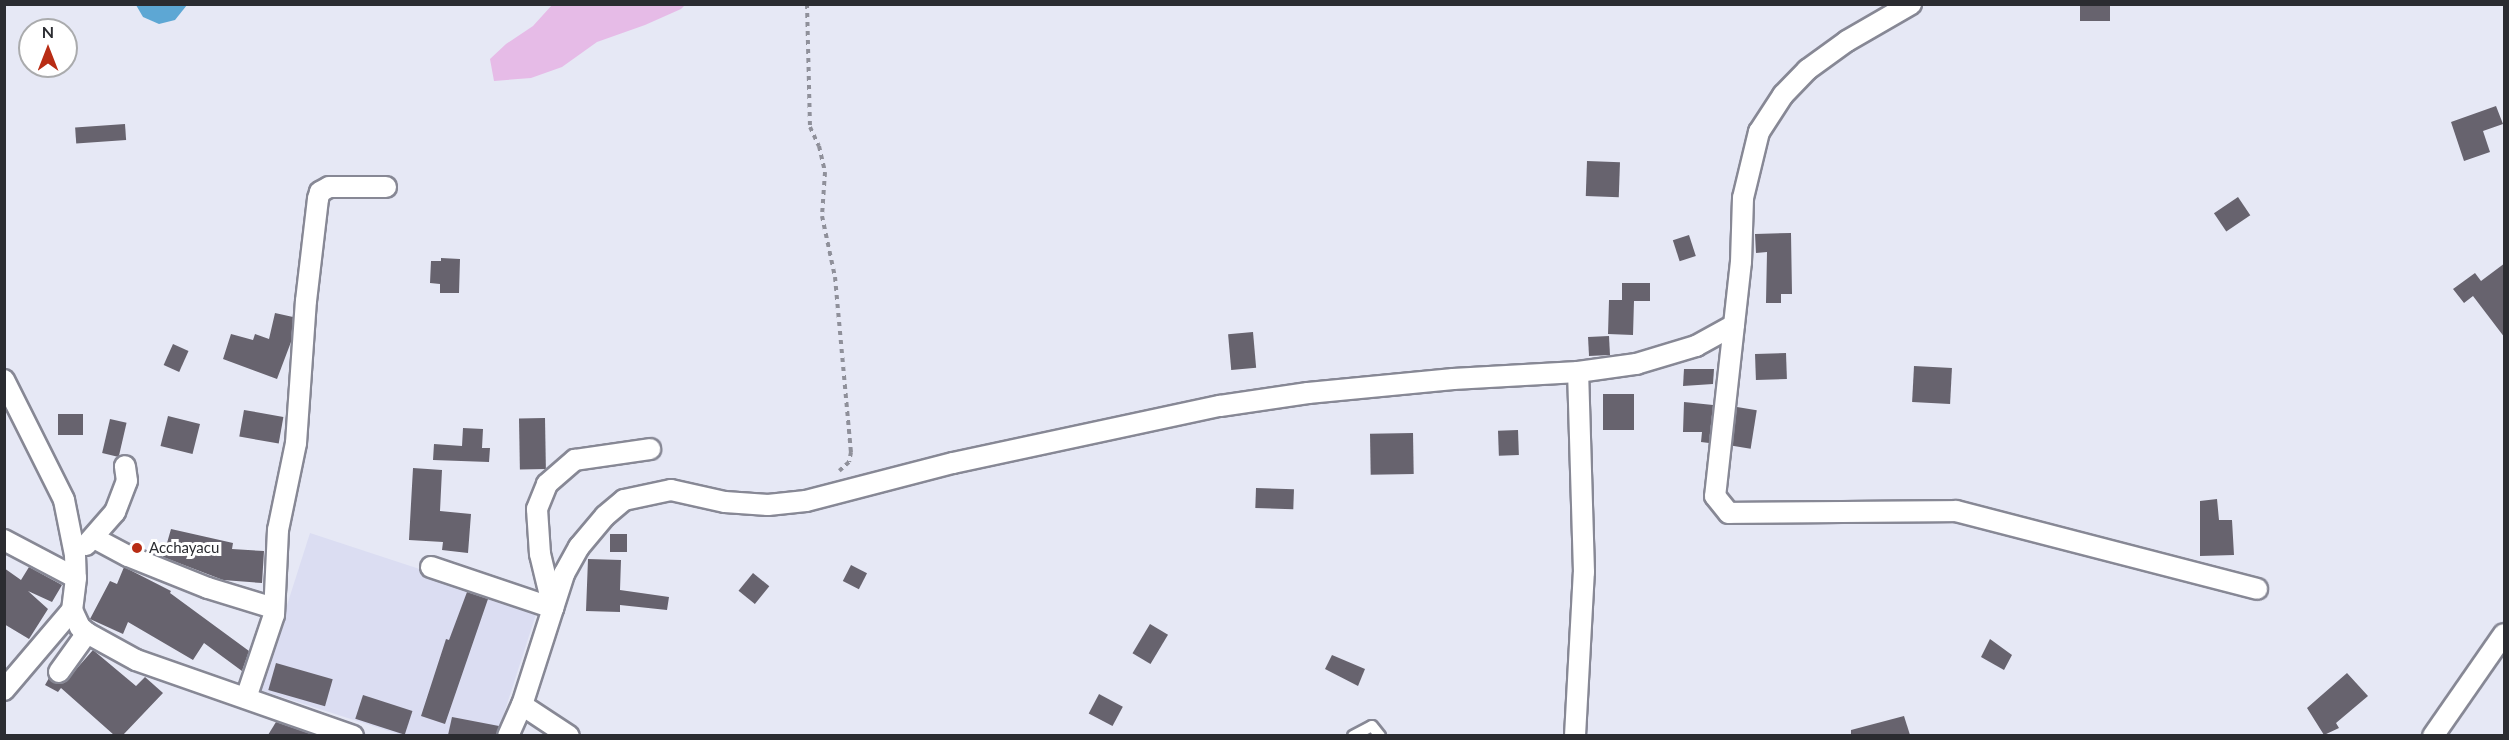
<!DOCTYPE html>
<style>
body{margin:0}
#map{position:relative;width:2509px;height:740px;overflow:hidden;background:#e6e8f5;font-family:Lato,sans-serif}
div>[style]{position:absolute}
[style*='--x']{left:calc(var(--x)*1px);top:calc(var(--y)*1px);width:calc(var(--w)*1px);rotate:calc(var(--a)*1deg)}
.built>*{inset:0;background:#dbddf2}
.green>*{inset:0;background:#e6bbe7}
.water>*{inset:0;background:#5da7d4}
.building>*{inset:0;background:#67636e;transform-origin:0 0}
.path>*{height:4px;margin-top:-2px;transform-origin:0;background:repeating-linear-gradient(90deg,#8f909a 0 4.5px,transparent 0 9px)}
.roads{filter:drop-shadow(2px 0 #878895) drop-shadow(-2px 0 #878895) drop-shadow(0 2px #878895) drop-shadow(0 -2px #878895)}
.service>*{height:10px;margin:-5px;padding:0 5px;transform-origin:5px;border-radius:5px;background:#fff}
.minor>*{height:20px;margin:-10px;padding:0 10px;transform-origin:10px;border-radius:10px;background:#fff}
.dots>*{width:16px;height:16px;translate:-50% -50%;box-sizing:border-box;border:3px solid #fff;border-radius:50%}
span{translate:-50% -50%;white-space:nowrap;text-align:center;line-height:1.15;-webkit-text-stroke:6px #fff;paint-order:stroke}
.poi-label{font-size:15px;color:#2b2c31}
.left{translate:0 -50%;text-align:left}
.frame{position:absolute;inset:0;border:6px solid #2b2c31;pointer-events:none}
.north{position:absolute;left:18px;top:18px;width:60px;height:60px;box-sizing:border-box;background:#fff;border:2px solid #aaabad;border-radius:50%;rotate:0deg;font-size:16px;font-weight:700;line-height:24px;text-align:center;color:#2b2c31}
.north::after{content:'';display:block;margin:auto;width:21px;height:27px;background:#b82c14;clip-path:polygon(50% 0,100% 100%,50% 72%,0 100%)}
</style>
<div id="map">
<div class="built">
<div style="clip-path:polygon(310px 533px,538px 608px,497px 735px,401px 735px,260px 690px)"></div>
</div>
<div class="green">
<div style="clip-path:polygon(552px 5px,552px 4px,685px 5px,681px 9px,645px 25px,597px 42px,562px 67px,531px 78px,494px 81px,490px 59px,506px 44px,533px 26px)"></div>
</div>
<div class="water">
<div style="clip-path:polygon(136px 5px,187px 5px,175px 20px,159px 24px,143px 17px)"></div>
</div>
<div class="building">
<div style="left:2080px;top:4px;width:30px;height:17px"></div>
<div style="clip-path:polygon(2496px 106px,2503px 124px,2483px 131px,2490px 152px,2464px 161px,2451px 122px)"></div>
<div style="left:125px;top:124px;width:16px;height:50px;rotate:86deg"></div>
<div style="left:1587px;top:161px;width:33px;height:35px;rotate:2deg"></div>
<div style="left:2238px;top:197px;width:22px;height:29px;rotate:56deg"></div>
<div style="clip-path:polygon(1791px 233px,1792px 294px,1781px 294px,1781px 303px,1766px 303px,1767px 252px,1756px 253px,1755px 234px)"></div>
<div style="left:1689px;top:235px;width:22px;height:17px;rotate:72deg"></div>
<div style="clip-path:polygon(441px 258px,460px 259px,459px 293px,440px 293px,440px 284px,430px 283px,431px 261px,441px 261px)"></div>
<div style="clip-path:polygon(2505px 263px,2505px 338px,2473px 296px,2464px 303px,2453px 289px,2475px 273px,2481px 281px)"></div>
<div style="clip-path:polygon(1622px 283px,1650px 283px,1650px 301px,1634px 301px,1633px 335px,1608px 334px,1609px 300px,1622px 300px)"></div>
<div style="clip-path:polygon(275px 313px,293px 317px,291px 342px,277px 379px,223px 359px,231px 334px,253px 340px,255px 334px,269px 339px)"></div>
<div style="left:1253px;top:332px;width:36px;height:25px;rotate:85deg"></div>
<div style="left:1609px;top:336px;width:19px;height:21px;rotate:87deg"></div>
<div style="left:173px;top:344px;width:17px;height:23px;rotate:24deg"></div>
<div style="left:1786px;top:353px;width:26px;height:31px;rotate:88deg"></div>
<div style="left:1914px;top:366px;width:38px;height:36px;rotate:3deg"></div>
<div style="clip-path:polygon(1684px 369px,1714px 369px,1713px 384px,1683px 386px)"></div>
<div style="left:1603px;top:394px;width:31px;height:36px"></div>
<div style="clip-path:polygon(1684px 402px,1713px 405px,1709px 443px,1701px 442px,1702px 432px,1683px 432px)"></div>
<div style="left:1737px;top:407px;width:20px;height:39px;rotate:9deg"></div>
<div style="left:244px;top:410px;width:40px;height:27px;rotate:10deg"></div>
<div style="left:83px;top:414px;width:21px;height:25px;rotate:90deg"></div>
<div style="left:168px;top:416px;width:33px;height:31px;rotate:14deg"></div>
<div style="left:545px;top:418px;width:51px;height:26px;rotate:89deg"></div>
<div style="left:110px;top:419px;width:17px;height:35px;rotate:13deg"></div>
<div style="clip-path:polygon(463px 428px,483px 429px,482px 448px,490px 448px,489px 462px,433px 460px,434px 444px,462px 446px)"></div>
<div style="left:1518px;top:430px;width:25px;height:20px;rotate:88deg"></div>
<div style="left:1413px;top:433px;width:41px;height:43px;rotate:89deg"></div>
<div style="clip-path:polygon(413px 468px,442px 470px,440px 511px,471px 514px,468px 553px,442px 550px,443px 542px,409px 540px)"></div>
<div style="left:1256px;top:488px;width:38px;height:20px;rotate:2deg"></div>
<div style="clip-path:polygon(2217px 499px,2219px 520px,2232px 520px,2234px 555px,2200px 556px,2200px 501px)"></div>
<div style="clip-path:polygon(171px 529px,233px 543px,232px 549px,264px 551px,262px 583px,223px 580px,163px 557px)"></div>
<div style="left:610px;top:534px;width:17px;height:18px"></div>
<div style="clip-path:polygon(588px 559px,621px 560px,620px 590px,669px 597px,667px 610px,620px 605px,620px 612px,586px 611px)"></div>
<div style="left:851px;top:565px;width:18px;height:18px;rotate:27deg"></div>
<div style="clip-path:polygon(29px 567px,62px 585px,52px 602px,28px 591px,48px 609px,29px 639px,4px 624px,4px 568px,21px 580px)"></div>
<div style="clip-path:polygon(124px 567px,171px 591px,170px 593px,249px 651px,242px 671px,204px 643px,193px 660px,128px 622px,123px 634px,90px 619px,110px 581px,117px 584px)"></div>
<div style="left:753px;top:573px;width:21px;height:23px;rotate:39deg"></div>
<div style="clip-path:polygon(467px 592px,488px 599px,445px 724px,421px 716px,446px 639px,449px 640px)"></div>
<div style="left:1150px;top:624px;width:21px;height:34px;rotate:31deg"></div>
<div style="clip-path:polygon(1990px 639px,2012px 655px,2004px 670px,1981px 657px)"></div>
<div style="clip-path:polygon(93px 650px,136px 686px,145px 677px,163px 693px,123px 735px,114px 735px,61px 688px,58px 692px,45px 685px,49px 678px,57px 684px,64px 683px)"></div>
<div style="clip-path:polygon(1332px 655px,1365px 669px,1358px 686px,1325px 669px)"></div>
<div style="left:276px;top:663px;width:59px;height:28px;rotate:16deg"></div>
<div style="clip-path:polygon(2347px 673px,2368px 696px,2336px 723px,2339px 728px,2324px 735px,2307px 708px)"></div>
<div style="left:1099px;top:694px;width:27px;height:22px;rotate:28deg"></div>
<div style="left:363px;top:695px;width:52px;height:25px;rotate:18deg"></div>
<div style="clip-path:polygon(1904px 716px,1910px 735px,1851px 735px,1851px 730px)"></div>
<div style="clip-path:polygon(452px 717px,499px 726px,496px 735px,448px 735px)"></div>
<div style="clip-path:polygon(276px 722px,308px 733px,312px 735px,268px 735px)"></div>
</div>
<div class="path">
<div style="--x:807;--y:4;--w:123;--a:88.6"></div>
<div style="--x:810;--y:127;--w:21;--a:65"></div>
<div style="--x:819;--y:146;--w:27;--a:77"></div>
<div style="--x:825;--y:172;--w:44;--a:93.9"></div>
<div style="--x:822;--y:216;--w:62;--a:78"></div>
<div style="--x:835;--y:277;--w:176;--a:84.8"></div>
<div style="--x:851;--y:452;--w:10;--a:101"></div>
<div style="--x:849;--y:462;--w:13;--a:138"></div>
</div>
<div class="roads">
<div class="service">
<div style="--x:1353;--y:736;--w:21;--a:-28"></div>
<div style="--x:1372;--y:726;--w:13;--a:51"></div>
</div>
<div class="minor">
<div style="--x:1734;--y:325;--w:172;--a:96.3"></div>
<div style="--x:1715;--y:496;--w:22;--a:51"></div>
<div style="--x:1729;--y:513;--w:227;--a:-0.5"></div>
<div style="--x:1956;--y:511;--w:311;--a:14.5"></div>
<div style="--x:4;--y:380;--w:134;--a:63.4"></div>
<div style="--x:64;--y:500;--w:56;--a:78.7"></div>
<div style="--x:75;--y:555;--w:23;--a:88"></div>
<div style="--x:76;--y:578;--w:32;--a:97"></div>
<div style="--x:72;--y:610;--w:105;--a:130.4"></div>
<div style="--x:94;--y:538;--w:38;--a:28"></div>
<div style="--x:128;--y:556;--w:86;--a:21.8"></div>
<div style="--x:208;--y:588;--w:62;--a:17"></div>
<div style="--x:4;--y:540;--w:81;--a:27.8"></div>
<div style="--x:86;--y:545;--w:44;--a:-48.7"></div>
<div style="--x:115;--y:512;--w:33;--a:-69"></div>
<div style="--x:127;--y:481;--w:15;--a:-98"></div>
<div style="--x:431;--y:567;--w:129;--a:18.6"></div>
<div style="--x:553;--y:608;--w:56;--a:-103.5"></div>
<div style="--x:540;--y:554;--w:45;--a:-93.8"></div>
<div style="--x:537;--y:509;--w:27;--a:-68"></div>
<div style="--x:547;--y:484;--w:37;--a:-41"></div>
<div style="--x:575;--y:460;--w:76;--a:-8.3"></div>
<div style="--x:72;--y:610;--w:19;--a:65"></div>
<div style="--x:80;--y:627;--w:9;--a:41"></div>
<div style="--x:87;--y:633;--w:56;--a:28.9"></div>
<div style="--x:136;--y:660;--w:230;--a:19.3"></div>
<div style="--x:59;--y:672;--w:48;--a:-54.3"></div>
<div style="--x:246;--y:698;--w:88;--a:-71.4"></div>
<div style="--x:274;--y:615;--w:85;--a:-87.3"></div>
<div style="--x:278;--y:530;--w:89;--a:-78.3"></div>
<div style="--x:296;--y:443;--w:142;--a:-86"></div>
<div style="--x:306;--y:301;--w:103;--a:-83.3"></div>
<div style="--x:318;--y:199;--w:7;--a:-74"></div>
<div style="--x:320;--y:192;--w:10;--a:-29"></div>
<div style="--x:329;--y:187;--w:57;--a:0"></div>
<div style="--x:522;--y:705;--w:56;--a:33.4"></div>
<div style="--x:508;--y:736;--w:34;--a:-66"></div>
<div style="--x:522;--y:705;--w:138;--a:-72.2"></div>
<div style="--x:564;--y:574;--w:31;--a:-61"></div>
<div style="--x:579;--y:547;--w:40;--a:-50"></div>
<div style="--x:605;--y:516;--w:25;--a:-40"></div>
<div style="--x:624;--y:500;--w:48;--a:-12"></div>
<div style="--x:671;--y:490;--w:55;--a:12.5"></div>
<div style="--x:725;--y:502;--w:43;--a:4"></div>
<div style="--x:768;--y:505;--w:38;--a:-6"></div>
<div style="--x:806;--y:501;--w:152;--a:-14.5"></div>
<div style="--x:953;--y:463;--w:273;--a:-12.1"></div>
<div style="--x:1220;--y:406;--w:89;--a:-8.4"></div>
<div style="--x:1308;--y:393;--w:146;--a:-5.5"></div>
<div style="--x:1453;--y:379;--w:125;--a:-3.2"></div>
<div style="--x:1578;--y:372;--w:59;--a:-7.9"></div>
<div style="--x:1636;--y:364;--w:63;--a:-16.7"></div>
<div style="--x:1696;--y:346;--w:43;--a:-28.9"></div>
<div style="--x:1734;--y:325;--w:63;--a:-83.7"></div>
<div style="--x:1741;--y:262;--w:64;--a:-88.2"></div>
<div style="--x:1743;--y:198;--w:68;--a:-76.4"></div>
<div style="--x:1759;--y:132;--w:44;--a:-57"></div>
<div style="--x:1783;--y:95;--w:35;--a:-46"></div>
<div style="--x:1807;--y:70;--w:49;--a:-35.9"></div>
<div style="--x:1847;--y:41;--w:74;--a:-30"></div>
<div style="--x:1575;--y:736;--w:164;--a:-86.9"></div>
<div style="--x:1584;--y:572;--w:200;--a:-91.7"></div>
<div style="--x:2433;--y:736;--w:124;--a:-55.2"></div>
</div>
</div>
<div class="dots">
<div style="left:137px;top:548px;background:#b82c14"></div>
</div>
<div class="poi-label">
<span class="left" style="left:149px;top:548px">Acchayacu</span>
</div>
<div class="frame"></div>
<div class="north">N</div>
</div>
